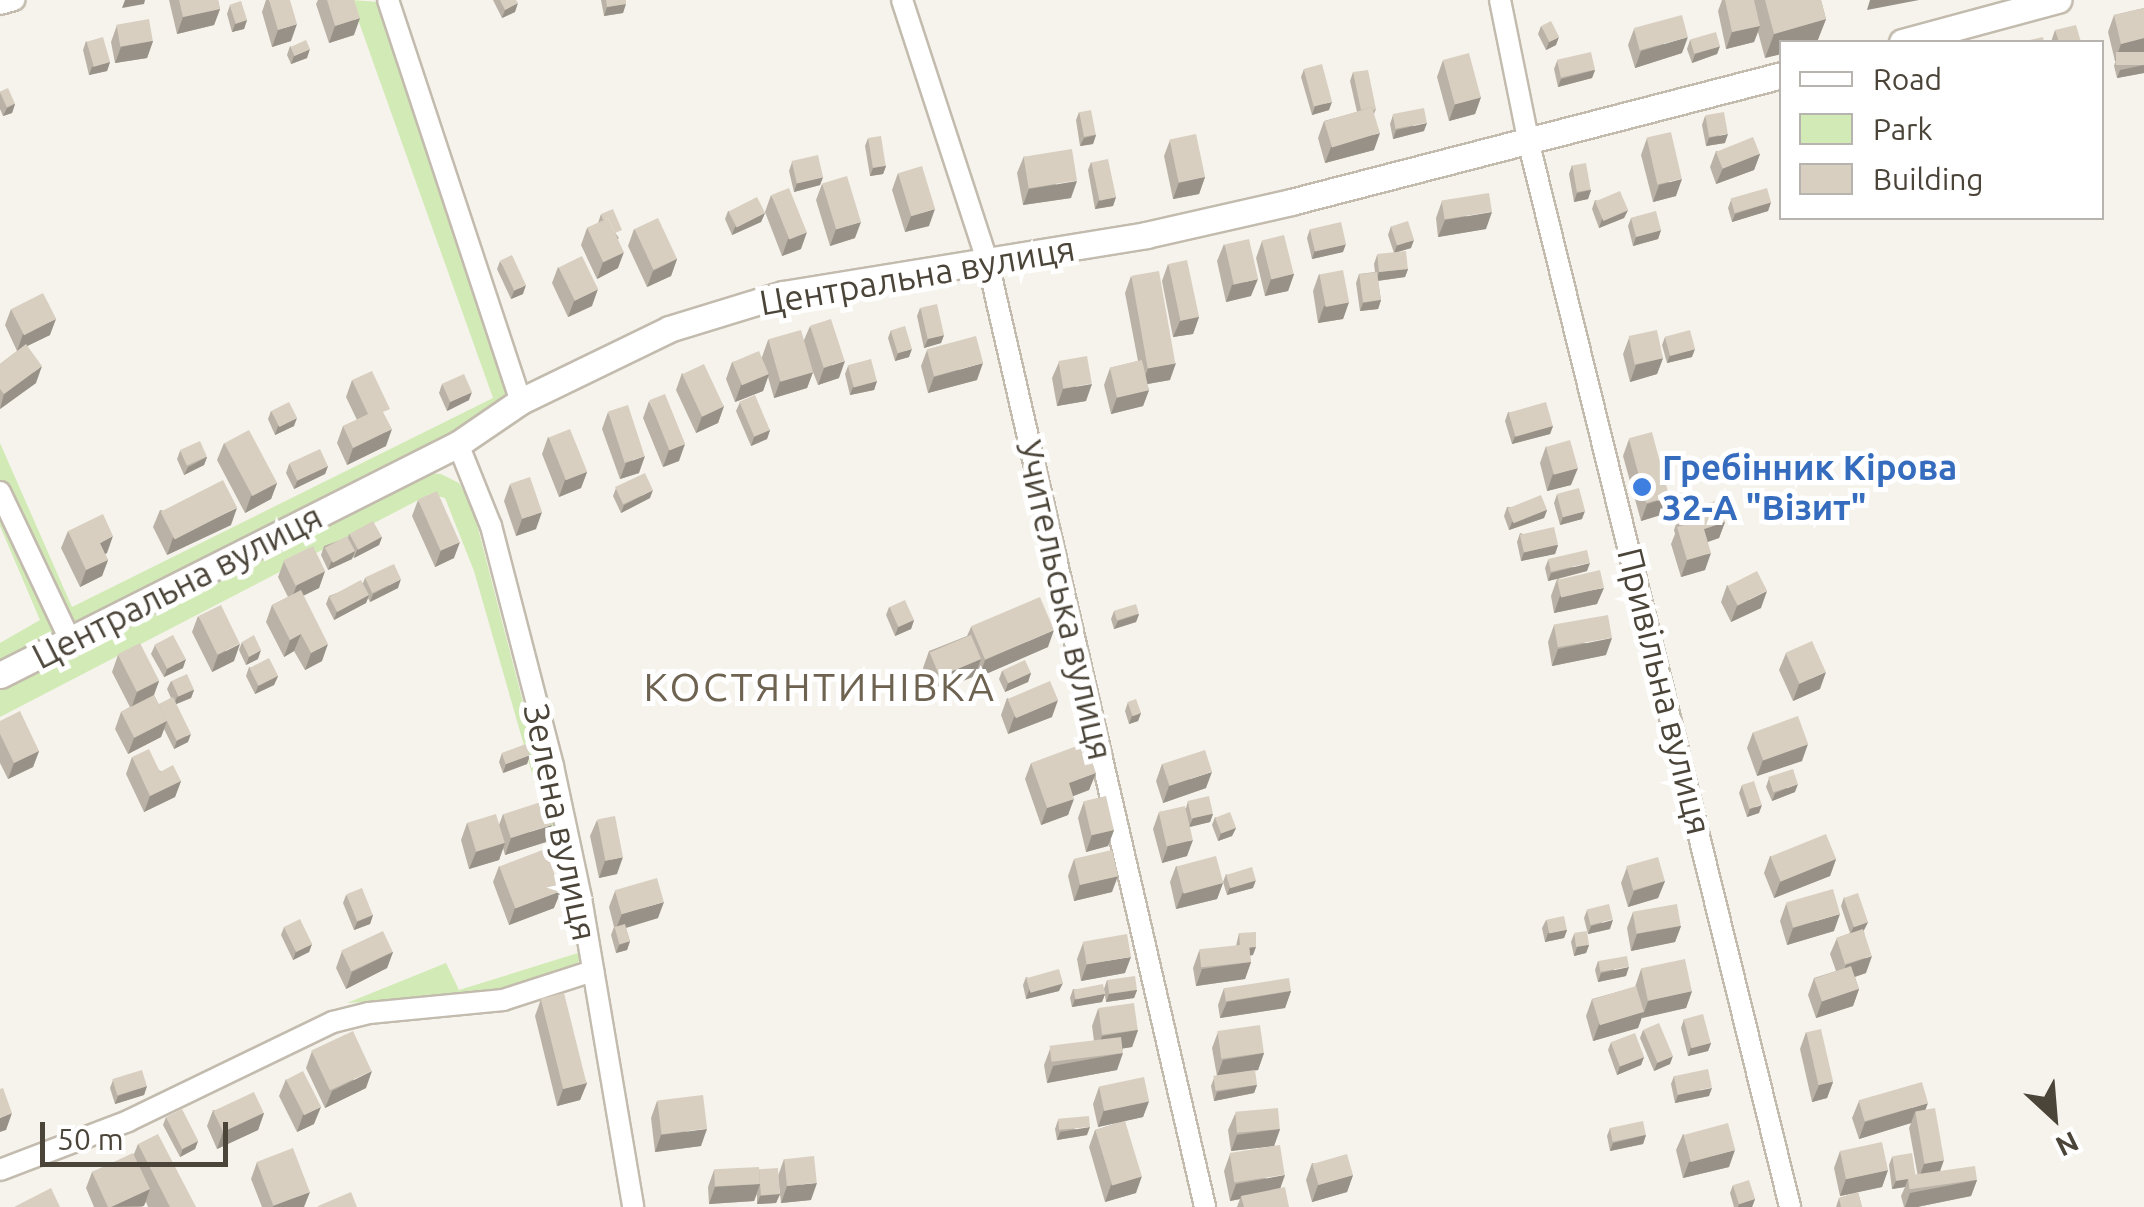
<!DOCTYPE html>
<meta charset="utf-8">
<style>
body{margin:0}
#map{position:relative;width:2144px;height:1207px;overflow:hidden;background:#f6f3ec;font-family:Ubuntu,sans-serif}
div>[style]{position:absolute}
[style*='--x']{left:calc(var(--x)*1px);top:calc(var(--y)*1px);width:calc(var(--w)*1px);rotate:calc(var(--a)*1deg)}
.green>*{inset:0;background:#d2eab5}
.roads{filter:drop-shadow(2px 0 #c2bbae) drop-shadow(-2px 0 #c2bbae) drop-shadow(0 2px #c2bbae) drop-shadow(0 -2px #c2bbae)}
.minor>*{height:20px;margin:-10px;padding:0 10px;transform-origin:10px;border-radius:10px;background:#fff}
.tertiary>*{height:25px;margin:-12.5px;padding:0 12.5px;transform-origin:12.5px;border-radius:12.5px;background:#fff}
.wall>*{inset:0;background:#bab2a6}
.shaded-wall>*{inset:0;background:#979187}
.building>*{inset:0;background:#d8cfc1;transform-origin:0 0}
.dots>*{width:28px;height:28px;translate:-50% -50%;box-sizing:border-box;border:5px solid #fff;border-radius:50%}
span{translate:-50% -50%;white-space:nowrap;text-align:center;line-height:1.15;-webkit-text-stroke:10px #fff;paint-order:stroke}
.street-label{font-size:35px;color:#4b4439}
.shop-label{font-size:35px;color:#366cbe;font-weight:700}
.left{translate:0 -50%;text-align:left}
.quarter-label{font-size:40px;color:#6e6250;letter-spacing:2.5px}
.legend{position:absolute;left:1779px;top:40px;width:325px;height:180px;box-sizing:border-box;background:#fff;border:2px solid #b7b4b0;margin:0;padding:12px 18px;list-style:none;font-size:30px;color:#4b4439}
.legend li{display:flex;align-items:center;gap:20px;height:50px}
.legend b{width:50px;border:2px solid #b7b4b0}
.north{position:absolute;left:2004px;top:1067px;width:100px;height:100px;-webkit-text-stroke:8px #fff;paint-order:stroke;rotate:154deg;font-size:28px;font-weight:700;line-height:40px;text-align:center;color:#4b4439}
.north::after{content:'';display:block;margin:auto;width:35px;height:45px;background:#4b4439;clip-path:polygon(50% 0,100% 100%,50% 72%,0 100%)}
.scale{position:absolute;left:40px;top:1122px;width:188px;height:45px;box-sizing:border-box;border:5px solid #4b4439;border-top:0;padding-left:12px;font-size:30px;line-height:35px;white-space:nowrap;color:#4b4439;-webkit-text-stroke:8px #fff;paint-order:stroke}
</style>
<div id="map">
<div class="green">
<div style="clip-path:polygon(351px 0,380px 2px,508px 399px,404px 460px,71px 628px,11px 512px,0 482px,0 443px,72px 607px,493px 398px)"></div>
<div style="clip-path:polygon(426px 473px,441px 474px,459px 483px,472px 505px,549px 803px,583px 956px,572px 970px,490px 994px,347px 1003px,446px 963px,459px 990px,578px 953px,566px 892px,474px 571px,445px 498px,430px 494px,0 717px,0 687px)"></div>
<div style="clip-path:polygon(0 503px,57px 634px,0 665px,0 643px,40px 620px,0 526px)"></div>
</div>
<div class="roads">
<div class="minor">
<div style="--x:388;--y:0;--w:422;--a:71.7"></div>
<div style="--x:902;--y:0;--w:277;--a:71.9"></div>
<div style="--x:988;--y:263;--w:969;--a:77.05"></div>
<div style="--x:1500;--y:0;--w:147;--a:78.6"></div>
<div style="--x:1529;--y:144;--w:1095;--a:76.2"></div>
<div style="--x:0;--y:4;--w:15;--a:-16"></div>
<div style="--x:458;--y:444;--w:88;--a:68.1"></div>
<div style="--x:491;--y:526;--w:248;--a:75.5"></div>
<div style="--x:553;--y:766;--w:135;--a:78"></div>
<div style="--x:581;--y:898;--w:313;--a:80.4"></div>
<div style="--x:0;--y:492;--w:164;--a:64.7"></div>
<div style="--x:0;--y:1170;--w:137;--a:-20.9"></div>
<div style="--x:128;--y:1121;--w:228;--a:-25.8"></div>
<div style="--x:333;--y:1022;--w:37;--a:-14"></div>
<div style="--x:369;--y:1013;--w:135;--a:-5.5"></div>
<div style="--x:503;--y:1000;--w:95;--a:-17.9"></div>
</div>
<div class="tertiary">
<div style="--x:1902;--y:42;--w:162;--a:-15.1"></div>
<div style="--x:0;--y:675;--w:513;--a:-26.76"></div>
<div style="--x:458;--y:444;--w:76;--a:-34.3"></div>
<div style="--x:521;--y:401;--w:165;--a:-25.9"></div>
<div style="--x:669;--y:329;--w:119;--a:-17.1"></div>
<div style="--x:783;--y:294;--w:368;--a:-9.2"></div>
<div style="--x:1146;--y:235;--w:149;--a:-12.8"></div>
<div style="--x:1291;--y:202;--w:507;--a:-14.5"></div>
</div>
</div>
<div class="wall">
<div style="clip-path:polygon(169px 0,218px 0,220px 9px,214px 25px,177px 34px)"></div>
<div style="clip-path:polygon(266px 0,269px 0,291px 41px,272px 47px,262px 12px)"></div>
<div style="clip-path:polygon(318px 0,354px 0,354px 35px,329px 43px,316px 4px)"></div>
<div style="clip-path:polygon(493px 0,516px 0,515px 12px,502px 18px)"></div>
<div style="clip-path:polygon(601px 0,626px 0,623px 13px,604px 16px)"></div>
<div style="clip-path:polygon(1722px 0,1821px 0,1826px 19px,1817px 42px,1782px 42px,1765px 58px,1758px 32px,1754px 42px,1726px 49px,1718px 11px)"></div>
<div style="clip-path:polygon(230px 5px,247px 20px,244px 29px,232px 32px,227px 14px)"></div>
<div style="clip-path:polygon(2144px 8px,2144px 73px,2117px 78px,2114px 66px,2116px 60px,2115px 61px,2108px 32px,2114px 15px)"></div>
<div style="clip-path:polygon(117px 25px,153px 41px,147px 58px,115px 63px,111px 42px)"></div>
<div style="clip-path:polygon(1541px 26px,1556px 45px,1546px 50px,1538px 34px)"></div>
<div style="clip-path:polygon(1634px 29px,1682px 53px,1635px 68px,1628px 45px)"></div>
<div style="clip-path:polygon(2055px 30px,2081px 42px,2051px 42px)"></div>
<div style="clip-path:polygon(1690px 40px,1720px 46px,1717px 54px,1692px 63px,1687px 49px)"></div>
<div style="clip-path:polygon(86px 41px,110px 62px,107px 71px,89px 75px,83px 50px)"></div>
<div style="clip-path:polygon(290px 46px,307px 58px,291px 64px,287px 55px)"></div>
<div style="clip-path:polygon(1443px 60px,1481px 97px,1475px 114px,1449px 121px,1437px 77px)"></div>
<div style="clip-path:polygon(1557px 61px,1595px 70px,1592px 78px,1558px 87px,1554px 69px)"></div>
<div style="clip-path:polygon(1304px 69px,1329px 110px,1312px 115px,1301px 77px)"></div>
<div style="clip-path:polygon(1353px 72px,1376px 109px,1374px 114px,1374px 150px,1325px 163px,1318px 138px,1324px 121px,1357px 112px,1350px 81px)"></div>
<div style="clip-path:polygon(0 92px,15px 104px,12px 113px,3px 116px,0 109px)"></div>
<div style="clip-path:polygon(1079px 112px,1096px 135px,1093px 144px,1080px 146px,1076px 120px)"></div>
<div style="clip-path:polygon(1393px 115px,1424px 131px,1393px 139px,1390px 124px)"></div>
<div style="clip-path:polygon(1705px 116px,1725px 143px,1706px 146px,1702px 125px)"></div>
<div style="clip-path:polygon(868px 138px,886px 166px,883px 174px,870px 176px,865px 146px)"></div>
<div style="clip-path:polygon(1647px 138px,1676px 196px,1653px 202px,1641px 155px)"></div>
<div style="clip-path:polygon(1170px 140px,1205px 177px,1199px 194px,1173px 199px,1164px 156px)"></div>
<div style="clip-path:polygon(1716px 151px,1760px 154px,1754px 170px,1716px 184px,1710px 167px)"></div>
<div style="clip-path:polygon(1024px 156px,1071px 198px,1023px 205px,1017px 173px)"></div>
<div style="clip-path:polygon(792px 162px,823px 177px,820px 185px,794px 192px,789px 171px)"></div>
<div style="clip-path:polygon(1091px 162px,1116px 197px,1113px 206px,1095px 209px,1088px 170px)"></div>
<div style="clip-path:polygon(1572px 165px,1591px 190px,1588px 199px,1574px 202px,1569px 174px)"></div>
<div style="clip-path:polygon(898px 173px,929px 226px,905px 232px,892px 190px)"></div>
<div style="clip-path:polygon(822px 184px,855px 238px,830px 246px,816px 200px)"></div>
<div style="clip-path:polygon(771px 195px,801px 249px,782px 256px,765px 212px)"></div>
<div style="clip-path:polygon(1595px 200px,1628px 210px,1624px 218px,1599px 228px,1592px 209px)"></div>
<div style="clip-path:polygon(1731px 200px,1771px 202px,1768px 211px,1732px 222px,1728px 208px)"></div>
<div style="clip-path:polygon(1442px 201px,1486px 229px,1438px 237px,1436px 218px)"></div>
<div style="clip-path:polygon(728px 211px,765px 213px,761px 222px,732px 235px,725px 219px)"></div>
<div style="clip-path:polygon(601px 214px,619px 238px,618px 239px,618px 268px,597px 279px,581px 245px,587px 228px,598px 223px)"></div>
<div style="clip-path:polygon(1631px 218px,1661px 230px,1658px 239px,1633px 246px,1628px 226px)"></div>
<div style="clip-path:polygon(1391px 226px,1411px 248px,1398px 252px,1408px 269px,1405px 277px,1378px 281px,1381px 300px,1378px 309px,1360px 311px,1356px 283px,1359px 274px,1375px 272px,1374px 264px,1377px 255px,1394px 253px,1388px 235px)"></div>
<div style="clip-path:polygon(634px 229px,677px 259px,671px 276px,647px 287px,628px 246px)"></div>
<div style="clip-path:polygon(1310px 229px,1343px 252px,1312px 259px,1307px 238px)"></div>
<div style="clip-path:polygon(1262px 241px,1294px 274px,1288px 291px,1265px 296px,1256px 258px)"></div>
<div style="clip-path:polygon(1224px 244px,1251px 296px,1226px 302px,1217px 261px)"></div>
<div style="clip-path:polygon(500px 261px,523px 294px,511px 299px,497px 269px)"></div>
<div style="clip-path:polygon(1168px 264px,1199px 317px,1193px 334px,1173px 337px,1162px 281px)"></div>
<div style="clip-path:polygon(558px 267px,592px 306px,568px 317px,552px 283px)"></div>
<div style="clip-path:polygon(1319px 274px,1349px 302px,1343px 319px,1318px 323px,1313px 291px)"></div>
<div style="clip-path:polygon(1131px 276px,1170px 380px,1147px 384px,1149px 390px,1143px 406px,1111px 414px,1104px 385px,1110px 368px,1138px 361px,1125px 293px)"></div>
<div style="clip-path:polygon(920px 308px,944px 335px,941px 343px,924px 348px,917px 316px)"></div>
<div style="clip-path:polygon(11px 309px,50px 335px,27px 346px,36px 383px,0 409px,0 364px,17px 351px,5px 325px)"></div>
<div style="clip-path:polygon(810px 326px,839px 378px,818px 385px,813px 372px,807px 388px,774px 398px,768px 377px,763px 391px,735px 402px,726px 379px,732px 362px,762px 357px,768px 340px,804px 340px)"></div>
<div style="clip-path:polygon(891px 330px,909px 357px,895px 361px,888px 338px)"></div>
<div style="clip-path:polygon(1665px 337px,1692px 357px,1667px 363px,1662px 345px)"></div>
<div style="clip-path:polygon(1629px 338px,1663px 358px,1657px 374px,1630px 382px,1623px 354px)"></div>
<div style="clip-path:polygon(927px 350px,977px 380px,928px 393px,921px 366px)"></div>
<div style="clip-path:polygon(1059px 362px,1086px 401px,1057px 406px,1052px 378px)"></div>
<div style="clip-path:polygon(848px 366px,877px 381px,874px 390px,850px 395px,845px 374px)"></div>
<div style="clip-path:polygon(682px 373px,724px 406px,718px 423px,696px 433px,676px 390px)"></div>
<div style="clip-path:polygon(352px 380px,386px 418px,386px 446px,347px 465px,337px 443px,343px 426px,357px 420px,346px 397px)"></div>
<div style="clip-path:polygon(442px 384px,469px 400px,447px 411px,439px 393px)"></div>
<div style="clip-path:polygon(649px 401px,679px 461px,663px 467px,643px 418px)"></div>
<div style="clip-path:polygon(740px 402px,770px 430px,767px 439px,751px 446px,736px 411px)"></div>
<div style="clip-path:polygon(271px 411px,294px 426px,275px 435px,268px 419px)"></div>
<div style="clip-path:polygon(608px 412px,639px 473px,620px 479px,602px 429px)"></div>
<div style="clip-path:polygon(1508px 412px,1553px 426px,1550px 434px,1512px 444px,1505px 421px)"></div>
<div style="clip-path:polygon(548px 437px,587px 472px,581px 488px,559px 497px,542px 454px)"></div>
<div style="clip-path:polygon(1629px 439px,1664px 514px,1641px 521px,1623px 456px)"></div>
<div style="clip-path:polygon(224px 443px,277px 483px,271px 499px,245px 513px,217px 460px)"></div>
<div style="clip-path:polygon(1546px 446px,1571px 485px,1547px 491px,1540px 463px)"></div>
<div style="clip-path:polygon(180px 451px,207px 457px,204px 465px,184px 475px,177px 459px)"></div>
<div style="clip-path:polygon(289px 464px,328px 466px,325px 474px,294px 489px,286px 473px)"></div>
<div style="clip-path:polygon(510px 484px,536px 529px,516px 536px,504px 501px)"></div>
<div style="clip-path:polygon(616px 488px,650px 498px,621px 513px,613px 496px)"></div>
<div style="clip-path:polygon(1557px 494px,1582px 519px,1560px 525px,1554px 503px)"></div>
<div style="clip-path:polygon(418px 500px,454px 558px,435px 567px,412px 516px)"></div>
<div style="clip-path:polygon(1507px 507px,1547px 510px,1544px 518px,1509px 530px,1504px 516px)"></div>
<div style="clip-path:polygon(160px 510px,231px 525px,167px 555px,153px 527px)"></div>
<div style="clip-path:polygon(1680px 513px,1725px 522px,1719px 538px,1708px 542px,1705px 570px,1681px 577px,1671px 544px,1675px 534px,1674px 530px)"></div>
<div style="clip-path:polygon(68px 531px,107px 553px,105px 554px,108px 560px,102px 576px,80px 587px,61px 548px)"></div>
<div style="clip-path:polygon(1520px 533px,1558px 545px,1555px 554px,1521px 561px,1517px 542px)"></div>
<div style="clip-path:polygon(349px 534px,382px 537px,379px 545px,354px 558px,353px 556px,352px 559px,328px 570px,321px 555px,324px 546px,348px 537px)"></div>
<div style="clip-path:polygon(1548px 560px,1587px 571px,1558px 579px,1597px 604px,1554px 613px,1551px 596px,1557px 579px,1548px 581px,1545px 568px)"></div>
<div style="clip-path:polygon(284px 561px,325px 571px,319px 588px,303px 596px,322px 661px,305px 670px,294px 651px,284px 657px,266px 622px,272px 605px,288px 597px,278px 577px)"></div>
<div style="clip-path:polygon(365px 578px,398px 588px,370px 602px,368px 598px,366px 603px,334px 620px,326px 604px,329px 596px,363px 583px)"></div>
<div style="clip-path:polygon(1727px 585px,1761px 608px,1731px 622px,1721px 602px)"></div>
<div style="clip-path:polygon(889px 607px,914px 620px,911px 629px,895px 636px,886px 615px)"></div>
<div style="clip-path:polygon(1114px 611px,1139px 614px,1136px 622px,1114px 629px,1111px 619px)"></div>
<div style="clip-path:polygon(198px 616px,234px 661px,212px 672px,192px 632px)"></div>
<div style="clip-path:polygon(1554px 625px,1606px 655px,1552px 666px,1548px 642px)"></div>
<div style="clip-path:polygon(971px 627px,1048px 647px,979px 677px,976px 671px,975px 676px,933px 693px,923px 668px,929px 651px,967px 636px)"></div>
<div style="clip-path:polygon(242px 642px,258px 659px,246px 665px,239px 650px)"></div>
<div style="clip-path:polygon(155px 645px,183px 668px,164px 677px,151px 654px)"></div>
<div style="clip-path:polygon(1786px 653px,1820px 689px,1793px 701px,1779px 670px)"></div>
<div style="clip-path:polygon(118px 655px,159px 681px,154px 695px,159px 705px,171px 698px,167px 689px,171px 681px,194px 690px,191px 698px,176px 704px,188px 742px,174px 749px,164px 729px,161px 737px,128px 754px,115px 729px,121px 712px,130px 707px,112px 672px)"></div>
<div style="clip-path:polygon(249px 667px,278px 676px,274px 685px,255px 694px,246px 676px)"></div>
<div style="clip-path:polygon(1002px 671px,1031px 673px,1028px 682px,1005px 692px,999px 679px)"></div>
<div style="clip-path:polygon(1007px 698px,1052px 717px,1008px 734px,1001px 715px)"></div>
<div style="clip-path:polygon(1128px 702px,1141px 713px,1138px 721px,1129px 724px,1125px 711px)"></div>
<div style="clip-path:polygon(0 721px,39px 751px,33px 767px,8px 779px,0 763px)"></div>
<div style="clip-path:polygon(1753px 732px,1802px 761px,1757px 776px,1747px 748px)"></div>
<div style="clip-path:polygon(502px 753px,530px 755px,527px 764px,503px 773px,499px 762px)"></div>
<div style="clip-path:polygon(132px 757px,181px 781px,175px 797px,144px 812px,126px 774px)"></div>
<div style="clip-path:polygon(1031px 763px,1096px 773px,1089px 790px,1073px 796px,1068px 815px,1041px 825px,1025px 779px)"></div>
<div style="clip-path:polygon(1162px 764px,1206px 788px,1163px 803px,1156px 781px)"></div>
<div style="clip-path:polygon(1769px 778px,1795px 792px,1772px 801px,1766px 787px)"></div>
<div style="clip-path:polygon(1742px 785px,1759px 813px,1747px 817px,1739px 793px)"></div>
<div style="clip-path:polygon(1084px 801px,1114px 830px,1108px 846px,1086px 852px,1078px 818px)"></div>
<div style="clip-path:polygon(1188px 801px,1213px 814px,1210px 822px,1190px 827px,1187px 856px,1162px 863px,1153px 829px,1159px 812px,1186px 808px)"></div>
<div style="clip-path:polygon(503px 814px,546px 842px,505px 855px,503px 848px,499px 860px,469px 869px,461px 840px,467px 823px,499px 825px)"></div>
<div style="clip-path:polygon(1215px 817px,1236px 828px,1232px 836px,1218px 841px,1212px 825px)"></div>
<div style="clip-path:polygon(597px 820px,617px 874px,599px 878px,590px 836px)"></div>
<div style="clip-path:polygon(1770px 856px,1836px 859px,1830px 876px,1774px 898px,1764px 873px)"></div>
<div style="clip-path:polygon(1074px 859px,1112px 892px,1074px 901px,1068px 876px)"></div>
<div style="clip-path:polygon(499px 866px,554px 908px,509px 925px,493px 882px)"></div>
<div style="clip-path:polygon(1176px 866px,1223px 883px,1217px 899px,1176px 909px,1170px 882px)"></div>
<div style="clip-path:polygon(1627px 867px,1665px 881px,1658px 898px,1628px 907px,1621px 883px)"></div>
<div style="clip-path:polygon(1226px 874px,1253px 888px,1227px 895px,1223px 882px)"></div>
<div style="clip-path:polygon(615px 891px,658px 918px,626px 928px,630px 941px,627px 950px,616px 953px,611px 935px,614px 927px,609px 907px)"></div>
<div style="clip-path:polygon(346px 895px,373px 915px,370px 924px,354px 930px,343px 903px)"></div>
<div style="clip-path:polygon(1844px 897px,1868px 922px,1864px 930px,1866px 973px,1855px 977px,1859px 989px,1853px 1006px,1816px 1018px,1808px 995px,1814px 978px,1836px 971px,1830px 954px,1837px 938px,1850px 933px,1841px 906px)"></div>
<div style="clip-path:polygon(1786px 904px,1834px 931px,1787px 945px,1780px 921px)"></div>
<div style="clip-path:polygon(1587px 910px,1610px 929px,1588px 934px,1584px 918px)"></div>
<div style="clip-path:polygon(1633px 912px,1681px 926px,1675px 942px,1631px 951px,1627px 928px)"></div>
<div style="clip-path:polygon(1546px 920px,1567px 930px,1564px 938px,1545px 942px,1542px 928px)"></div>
<div style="clip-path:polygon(284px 927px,312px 944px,309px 952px,293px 960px,281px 935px)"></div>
<div style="clip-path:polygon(1239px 933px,1253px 955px,1250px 956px,1251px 962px,1245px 979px,1196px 986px,1193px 968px,1199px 951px,1236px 946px)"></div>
<div style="clip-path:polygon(1574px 934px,1589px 945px,1586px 953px,1574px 956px,1571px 942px)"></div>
<div style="clip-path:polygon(1083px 943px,1125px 973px,1081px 981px,1077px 959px)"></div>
<div style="clip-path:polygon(342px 951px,393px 952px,387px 968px,346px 989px,336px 968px)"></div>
<div style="clip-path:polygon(1598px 961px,1626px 976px,1598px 982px,1595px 970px)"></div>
<div style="clip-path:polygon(1641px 969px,1692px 991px,1686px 1008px,1642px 1018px,1642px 1016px,1638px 1028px,1593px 1041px,1586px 1016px,1592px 999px,1635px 987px)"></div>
<div style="clip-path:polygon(1026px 977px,1059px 991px,1026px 999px,1023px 985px)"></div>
<div style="clip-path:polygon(1107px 980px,1137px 990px,1134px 998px,1106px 1002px,1104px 989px)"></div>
<div style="clip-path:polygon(1224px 988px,1291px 991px,1285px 1008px,1220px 1018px,1218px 1005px)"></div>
<div style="clip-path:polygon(1073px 989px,1105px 994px,1102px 1002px,1072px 1007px,1070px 998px)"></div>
<div style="clip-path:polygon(541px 999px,587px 1083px,580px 1100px,557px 1106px,535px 1016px)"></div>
<div style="clip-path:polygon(1098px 1009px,1138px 1030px,1132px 1047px,1123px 1048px,1117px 1070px,1047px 1083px,1044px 1065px,1050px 1049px,1094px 1041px,1092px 1026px)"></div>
<div style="clip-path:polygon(1684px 1019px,1711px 1043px,1708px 1051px,1688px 1056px,1681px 1028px)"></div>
<div style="clip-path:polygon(1643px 1030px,1670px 1064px,1654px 1071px,1640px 1038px)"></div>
<div style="clip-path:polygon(1218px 1032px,1264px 1053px,1258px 1070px,1217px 1076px,1212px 1048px)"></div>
<div style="clip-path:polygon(1806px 1032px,1833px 1082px,1827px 1098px,1812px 1102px,1800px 1049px)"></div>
<div style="clip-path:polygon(1611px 1042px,1644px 1057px,1641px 1065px,1617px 1075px,1608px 1050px)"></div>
<div style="clip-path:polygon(312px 1051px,366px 1088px,325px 1108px,306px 1068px)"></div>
<div style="clip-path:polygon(1674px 1076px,1709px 1096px,1675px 1103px,1671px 1084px)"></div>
<div style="clip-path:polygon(1214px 1078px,1257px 1085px,1254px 1093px,1214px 1101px,1211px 1086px)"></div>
<div style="clip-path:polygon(286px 1079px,314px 1124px,297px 1132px,279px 1096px)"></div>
<div style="clip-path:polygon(113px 1080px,147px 1086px,144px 1095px,115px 1104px,110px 1088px)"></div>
<div style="clip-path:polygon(1099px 1087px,1149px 1101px,1143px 1117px,1125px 1121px,1136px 1193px,1105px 1202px,1089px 1147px,1095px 1130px,1121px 1122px,1098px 1127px,1093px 1104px)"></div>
<div style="clip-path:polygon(657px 1101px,701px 1146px,655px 1152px,651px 1118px)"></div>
<div style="clip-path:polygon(1859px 1101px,1926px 1110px,1940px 1173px,1977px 1180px,1971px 1196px,1917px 1207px,1904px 1207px,1901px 1196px,1905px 1187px,1892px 1189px,1889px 1165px,1892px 1157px,1918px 1177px,1909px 1128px,1911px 1123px,1859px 1139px,1852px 1118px)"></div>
<div style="clip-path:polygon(213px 1110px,264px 1113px,258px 1130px,217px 1149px,207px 1126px)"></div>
<div style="clip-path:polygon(1235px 1114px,1280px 1129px,1274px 1146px,1231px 1151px,1228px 1130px)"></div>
<div style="clip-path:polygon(166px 1117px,198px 1141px,195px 1149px,180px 1157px,163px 1125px)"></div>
<div style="clip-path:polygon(1058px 1120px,1087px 1135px,1057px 1140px,1055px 1129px)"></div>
<div style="clip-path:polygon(1610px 1128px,1646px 1135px,1643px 1144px,1610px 1151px,1607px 1136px)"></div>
<div style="clip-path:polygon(1683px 1134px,1729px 1167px,1683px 1178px,1676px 1150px)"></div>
<div style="clip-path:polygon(138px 1144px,196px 1207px,148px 1207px,146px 1202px,142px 1207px,94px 1207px,86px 1188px,92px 1172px,134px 1154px)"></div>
<div style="clip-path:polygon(1840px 1151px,1888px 1170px,1882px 1187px,1858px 1192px,1862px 1207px,1836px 1207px,1839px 1198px,1856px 1193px,1840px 1196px,1834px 1168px)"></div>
<div style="clip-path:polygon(1230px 1154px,1280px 1188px,1289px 1207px,1237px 1207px,1240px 1199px,1230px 1201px,1224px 1171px)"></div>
<div style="clip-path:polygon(784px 1159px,811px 1200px,781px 1203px,778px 1176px)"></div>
<div style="clip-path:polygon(257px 1162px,304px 1207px,262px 1207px,251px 1179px)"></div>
<div style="clip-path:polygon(1312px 1163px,1353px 1175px,1347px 1192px,1312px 1202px,1306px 1180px)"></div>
<div style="clip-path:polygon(759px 1169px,780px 1194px,776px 1203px,757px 1204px,757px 1194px,754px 1201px,709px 1204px,708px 1187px,714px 1170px)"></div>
<div style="clip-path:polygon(1733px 1185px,1755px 1199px,1752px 1207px,1734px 1207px,1730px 1193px)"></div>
</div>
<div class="shaded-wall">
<div style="clip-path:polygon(125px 0,145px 0,144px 4px,122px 8px)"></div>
<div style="clip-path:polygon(1870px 0,1919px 0,1867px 10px)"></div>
<div style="clip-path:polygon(518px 3px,515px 12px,502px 18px,505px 10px)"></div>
<div style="clip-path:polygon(626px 4px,623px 13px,604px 16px,607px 7px)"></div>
<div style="clip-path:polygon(220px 9px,214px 25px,177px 34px,183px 17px)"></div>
<div style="clip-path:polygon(360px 18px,354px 35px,329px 43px,335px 26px)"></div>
<div style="clip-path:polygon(1826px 19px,1817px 42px,1782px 42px,1782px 54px,1765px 58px,1774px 34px)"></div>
<div style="clip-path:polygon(247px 20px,244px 29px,232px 32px,235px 24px)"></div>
<div style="clip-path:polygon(297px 24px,291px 41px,272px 47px,278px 30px)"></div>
<div style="clip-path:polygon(1760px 26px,1754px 42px,1726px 49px,1732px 32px)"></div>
<div style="clip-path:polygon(1559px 37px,1556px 45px,1546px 50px,1549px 42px)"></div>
<div style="clip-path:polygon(1688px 37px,1682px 53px,1635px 68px,1641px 51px)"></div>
<div style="clip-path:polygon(2144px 38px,2144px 54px,2115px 61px,2121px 44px)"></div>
<div style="clip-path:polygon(153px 41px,147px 58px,115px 63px,121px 47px)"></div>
<div style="clip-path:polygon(1720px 46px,1717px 54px,1692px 63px,1695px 54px)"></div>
<div style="clip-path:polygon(310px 49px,307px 58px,291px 64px,294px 56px)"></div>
<div style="clip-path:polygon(110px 62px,107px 71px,89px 75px,92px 67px)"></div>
<div style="clip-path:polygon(2144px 65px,2144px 73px,2117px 78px,2120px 70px)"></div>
<div style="clip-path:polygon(1595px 70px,1592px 78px,1558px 87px,1561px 79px)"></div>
<div style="clip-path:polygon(1481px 97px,1475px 114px,1449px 121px,1455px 104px)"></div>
<div style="clip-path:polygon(1332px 102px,1329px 110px,1312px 115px,1315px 106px)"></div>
<div style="clip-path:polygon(15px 104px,12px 113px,3px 116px,7px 108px)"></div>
<div style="clip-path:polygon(1427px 123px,1424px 131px,1393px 139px,1396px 130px)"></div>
<div style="clip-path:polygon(1380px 133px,1374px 150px,1325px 163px,1331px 147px)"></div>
<div style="clip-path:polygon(1728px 134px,1725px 143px,1706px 146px,1709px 138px)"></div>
<div style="clip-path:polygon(1096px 135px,1093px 144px,1080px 146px,1084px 138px)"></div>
<div style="clip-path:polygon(1760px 154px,1754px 170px,1716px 184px,1723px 168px)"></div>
<div style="clip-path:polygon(886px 166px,883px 174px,870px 176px,873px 168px)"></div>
<div style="clip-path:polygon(823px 177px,820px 185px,794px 192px,797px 183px)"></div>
<div style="clip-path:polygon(1205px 177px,1199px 194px,1173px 199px,1179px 182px)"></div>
<div style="clip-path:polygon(1682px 179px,1676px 196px,1653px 202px,1659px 185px)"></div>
<div style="clip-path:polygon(1077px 181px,1071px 198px,1023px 205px,1029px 189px)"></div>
<div style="clip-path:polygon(1591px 190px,1588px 199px,1574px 202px,1577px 193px)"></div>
<div style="clip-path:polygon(1116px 197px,1113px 206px,1095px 209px,1099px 200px)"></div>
<div style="clip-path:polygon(1771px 202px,1768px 211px,1732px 222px,1735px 214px)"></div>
<div style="clip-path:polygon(935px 209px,929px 226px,905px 232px,911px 216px)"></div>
<div style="clip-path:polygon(1628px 210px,1624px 218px,1599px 228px,1602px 219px)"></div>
<div style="clip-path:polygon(1492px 212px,1486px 229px,1438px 237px,1445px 220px)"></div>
<div style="clip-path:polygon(765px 213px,761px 222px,732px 235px,735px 227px)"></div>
<div style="clip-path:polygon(861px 222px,855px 238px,830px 246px,836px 229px)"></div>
<div style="clip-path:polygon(1661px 230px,1658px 239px,1633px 246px,1636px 237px)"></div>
<div style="clip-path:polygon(807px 232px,801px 249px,782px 256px,788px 239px)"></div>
<div style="clip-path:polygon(1414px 240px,1411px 248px,1394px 253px,1397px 245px)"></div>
<div style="clip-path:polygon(1346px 244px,1343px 252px,1312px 259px,1315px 250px)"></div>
<div style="clip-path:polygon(624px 252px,618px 268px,597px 279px,603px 262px)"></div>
<div style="clip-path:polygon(677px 259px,671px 276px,647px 287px,653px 271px)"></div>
<div style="clip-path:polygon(1408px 269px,1405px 277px,1376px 281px,1379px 272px)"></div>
<div style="clip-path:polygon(1294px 274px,1288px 291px,1265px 296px,1271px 279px)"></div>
<div style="clip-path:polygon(1258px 279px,1251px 296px,1226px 302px,1232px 285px)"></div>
<div style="clip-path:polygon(526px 285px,523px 294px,511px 299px,514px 291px)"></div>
<div style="clip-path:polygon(598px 289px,592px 306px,568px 317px,574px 301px)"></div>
<div style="clip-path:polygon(1381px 300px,1378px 309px,1360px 311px,1363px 303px)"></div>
<div style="clip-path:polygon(1349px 302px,1343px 319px,1318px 323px,1324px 306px)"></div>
<div style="clip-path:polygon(1199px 317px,1193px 334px,1173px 337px,1180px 321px)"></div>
<div style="clip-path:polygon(56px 319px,50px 335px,17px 351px,23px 334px)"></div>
<div style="clip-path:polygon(944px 335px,941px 343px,924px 348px,928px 339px)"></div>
<div style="clip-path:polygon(912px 349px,909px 357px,895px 361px,898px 353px)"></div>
<div style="clip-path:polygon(1695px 349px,1692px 357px,1667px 363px,1670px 355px)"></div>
<div style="clip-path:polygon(1663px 358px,1657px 374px,1630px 382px,1636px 365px)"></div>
<div style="clip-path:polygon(845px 361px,839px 378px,818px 385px,824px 368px)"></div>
<div style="clip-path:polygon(983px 363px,977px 380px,928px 393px,934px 377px)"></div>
<div style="clip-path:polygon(1176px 363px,1170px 380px,1142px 385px,1148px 368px)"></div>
<div style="clip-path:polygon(42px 366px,36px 383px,0 409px,4px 394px)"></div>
<div style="clip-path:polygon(813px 372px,807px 388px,774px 398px,780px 381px)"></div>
<div style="clip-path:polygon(769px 374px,763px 391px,735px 402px,741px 385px)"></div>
<div style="clip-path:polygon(877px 381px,874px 390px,850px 395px,853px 387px)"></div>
<div style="clip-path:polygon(1092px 384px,1086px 401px,1057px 406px,1063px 389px)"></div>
<div style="clip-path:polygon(1149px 390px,1143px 406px,1111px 414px,1117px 397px)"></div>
<div style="clip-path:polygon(472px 392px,469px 400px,447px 411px,450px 402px)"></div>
<div style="clip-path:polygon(724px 406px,718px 423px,696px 433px,702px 416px)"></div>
<div style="clip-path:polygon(297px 418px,294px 426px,275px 435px,278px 426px)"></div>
<div style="clip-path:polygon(1553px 426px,1550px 434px,1512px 444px,1515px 436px)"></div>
<div style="clip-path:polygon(392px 429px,386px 446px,347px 465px,353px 448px)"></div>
<div style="clip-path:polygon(770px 430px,767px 439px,751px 446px,754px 437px)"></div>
<div style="clip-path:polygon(685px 444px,679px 461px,663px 467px,669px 450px)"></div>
<div style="clip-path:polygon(645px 456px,639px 473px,620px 479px,626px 463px)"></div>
<div style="clip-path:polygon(207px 457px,204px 465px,184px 475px,188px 467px)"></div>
<div style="clip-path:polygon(328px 466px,325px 474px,294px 489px,297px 481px)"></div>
<div style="clip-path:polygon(1578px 468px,1571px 485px,1547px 491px,1553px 474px)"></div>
<div style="clip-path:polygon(587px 472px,581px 488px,559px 497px,565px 480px)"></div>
<div style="clip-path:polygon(277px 483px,271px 499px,245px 513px,251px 496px)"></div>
<div style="clip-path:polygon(653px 490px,650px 498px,621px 513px,624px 505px)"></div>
<div style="clip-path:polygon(1670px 497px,1664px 514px,1641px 521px,1647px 504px)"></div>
<div style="clip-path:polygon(237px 508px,231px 525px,167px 555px,173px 538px)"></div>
<div style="clip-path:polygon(1547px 510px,1544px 518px,1509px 530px,1512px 522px)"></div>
<div style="clip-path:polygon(1585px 511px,1582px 519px,1560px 525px,1563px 517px)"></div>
<div style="clip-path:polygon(542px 512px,536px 529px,516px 536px,522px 519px)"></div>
<div style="clip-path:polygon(1725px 522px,1719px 538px,1698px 545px,1704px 529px)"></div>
<div style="clip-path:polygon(113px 536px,107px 553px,94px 559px,100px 543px)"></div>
<div style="clip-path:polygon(382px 537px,379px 545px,354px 558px,357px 550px)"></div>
<div style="clip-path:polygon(460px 542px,454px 558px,435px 567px,441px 550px)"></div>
<div style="clip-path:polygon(1558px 545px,1555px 554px,1521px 561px,1524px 552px)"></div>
<div style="clip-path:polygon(355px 551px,352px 559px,328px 570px,331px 562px)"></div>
<div style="clip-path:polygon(1711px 553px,1705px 570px,1681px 577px,1687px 560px)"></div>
<div style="clip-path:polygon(108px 560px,102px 576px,80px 587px,86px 570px)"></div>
<div style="clip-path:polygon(1590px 563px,1587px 571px,1548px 581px,1551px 573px)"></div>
<div style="clip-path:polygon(325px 571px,319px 588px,290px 602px,297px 585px)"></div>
<div style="clip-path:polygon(401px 579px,398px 588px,370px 602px,373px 594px)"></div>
<div style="clip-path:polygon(1604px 588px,1597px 604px,1554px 613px,1560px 596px)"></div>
<div style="clip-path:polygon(1767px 591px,1761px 608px,1731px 622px,1737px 606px)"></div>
<div style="clip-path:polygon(369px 595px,366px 603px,334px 620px,337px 611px)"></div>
<div style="clip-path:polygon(1139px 614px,1136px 622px,1114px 629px,1118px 621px)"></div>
<div style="clip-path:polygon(914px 620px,911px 629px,895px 636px,898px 627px)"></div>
<div style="clip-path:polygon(1054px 630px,1048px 647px,979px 677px,985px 660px)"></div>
<div style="clip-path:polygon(301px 634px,294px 651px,284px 657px,290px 640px)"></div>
<div style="clip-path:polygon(1612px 638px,1606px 655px,1552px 666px,1558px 649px)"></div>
<div style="clip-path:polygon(240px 644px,234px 661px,212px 672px,218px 655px)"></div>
<div style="clip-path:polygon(328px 644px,322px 661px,305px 670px,311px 653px)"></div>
<div style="clip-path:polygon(261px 650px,258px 659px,246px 665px,249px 657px)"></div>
<div style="clip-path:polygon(186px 659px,183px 668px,164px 677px,167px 669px)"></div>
<div style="clip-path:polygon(981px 659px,975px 676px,933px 693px,939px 676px)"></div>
<div style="clip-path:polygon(1826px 672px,1820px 689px,1793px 701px,1799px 684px)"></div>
<div style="clip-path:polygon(1031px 673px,1028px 682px,1005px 692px,1008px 683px)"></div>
<div style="clip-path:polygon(278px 676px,274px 685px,255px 694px,258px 686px)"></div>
<div style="clip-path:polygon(159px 681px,153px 697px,131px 709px,137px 692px)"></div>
<div style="clip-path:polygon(194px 690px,191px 698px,174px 705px,177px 697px)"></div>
<div style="clip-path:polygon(1058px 700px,1052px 717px,1008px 734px,1014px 717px)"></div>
<div style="clip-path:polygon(1141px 713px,1138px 721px,1129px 724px,1132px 716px)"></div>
<div style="clip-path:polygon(167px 721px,161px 737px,128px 754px,134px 738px)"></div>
<div style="clip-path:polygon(191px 734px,188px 742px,174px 749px,177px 740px)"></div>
<div style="clip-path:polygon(1808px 744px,1802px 761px,1757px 776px,1763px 760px)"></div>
<div style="clip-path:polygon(39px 751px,33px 767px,8px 779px,14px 763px)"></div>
<div style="clip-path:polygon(530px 755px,527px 764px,503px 773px,506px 764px)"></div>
<div style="clip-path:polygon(1212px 772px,1206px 788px,1163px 803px,1169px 786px)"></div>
<div style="clip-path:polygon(1096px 773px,1089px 790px,1063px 800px,1069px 783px)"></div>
<div style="clip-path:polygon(181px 781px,175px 797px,144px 812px,150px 796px)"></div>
<div style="clip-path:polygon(1798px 784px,1795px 792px,1772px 801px,1775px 793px)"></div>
<div style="clip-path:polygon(1074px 799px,1068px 815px,1041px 825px,1047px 808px)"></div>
<div style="clip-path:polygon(1762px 805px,1759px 813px,1747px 817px,1750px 809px)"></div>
<div style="clip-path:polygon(1213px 814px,1210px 822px,1189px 827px,1193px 818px)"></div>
<div style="clip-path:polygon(552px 825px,546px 842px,505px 855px,511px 838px)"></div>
<div style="clip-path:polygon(1236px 828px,1232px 836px,1218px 841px,1221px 833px)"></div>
<div style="clip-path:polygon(1114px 830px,1108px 846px,1086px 852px,1092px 835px)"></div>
<div style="clip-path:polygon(1193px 840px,1187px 856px,1162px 863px,1168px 846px)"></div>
<div style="clip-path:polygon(505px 843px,499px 860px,469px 869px,476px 852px)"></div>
<div style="clip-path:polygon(623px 857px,617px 874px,599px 878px,605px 861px)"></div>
<div style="clip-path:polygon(1836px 859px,1830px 876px,1774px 898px,1780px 882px)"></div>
<div style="clip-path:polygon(1118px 876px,1112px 892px,1074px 901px,1080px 884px)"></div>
<div style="clip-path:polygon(1256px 880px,1253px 888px,1227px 895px,1230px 887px)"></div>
<div style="clip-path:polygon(1665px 881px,1658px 898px,1628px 907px,1634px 891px)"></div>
<div style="clip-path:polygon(1223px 883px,1217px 899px,1176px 909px,1183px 892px)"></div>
<div style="clip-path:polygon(561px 891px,554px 908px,509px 925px,515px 908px)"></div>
<div style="clip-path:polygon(664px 902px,658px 918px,615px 931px,622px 914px)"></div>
<div style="clip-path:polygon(1840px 914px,1834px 931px,1787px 945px,1793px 928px)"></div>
<div style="clip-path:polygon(373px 915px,370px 924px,354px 930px,357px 922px)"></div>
<div style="clip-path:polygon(1613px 920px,1610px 929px,1588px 934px,1591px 926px)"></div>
<div style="clip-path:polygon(1868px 922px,1864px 930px,1850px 935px,1854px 926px)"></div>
<div style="clip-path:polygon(1681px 926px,1675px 942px,1631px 951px,1637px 934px)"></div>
<div style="clip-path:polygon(1567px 930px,1564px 938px,1545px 942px,1548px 933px)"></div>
<div style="clip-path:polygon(630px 941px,627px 950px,616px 953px,619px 945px)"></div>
<div style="clip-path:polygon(312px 944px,309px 952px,293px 960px,296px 951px)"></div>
<div style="clip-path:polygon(1589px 945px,1586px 953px,1574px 956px,1577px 947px)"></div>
<div style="clip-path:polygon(1256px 947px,1253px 955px,1237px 956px,1240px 948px)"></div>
<div style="clip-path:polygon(393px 952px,387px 968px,346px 989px,352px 972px)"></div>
<div style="clip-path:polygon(1872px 956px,1866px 973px,1839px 982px,1846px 965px)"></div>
<div style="clip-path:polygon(1131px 957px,1125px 973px,1081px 981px,1087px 964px)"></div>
<div style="clip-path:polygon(1251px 962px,1245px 979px,1196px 986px,1202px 969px)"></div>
<div style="clip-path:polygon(1629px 967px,1626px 976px,1598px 982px,1601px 973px)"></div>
<div style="clip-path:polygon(1063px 983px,1059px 991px,1026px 999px,1029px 990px)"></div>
<div style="clip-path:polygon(1859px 989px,1853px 1006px,1816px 1018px,1822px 1001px)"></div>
<div style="clip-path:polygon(1137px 990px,1134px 998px,1106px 1002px,1109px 994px)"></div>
<div style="clip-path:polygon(1291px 991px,1285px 1008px,1220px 1018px,1227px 1002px)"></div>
<div style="clip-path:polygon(1692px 991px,1686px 1008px,1642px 1018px,1648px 1001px)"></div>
<div style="clip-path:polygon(1105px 994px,1102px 1002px,1072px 1007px,1075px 999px)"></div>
<div style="clip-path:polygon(1644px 1012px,1638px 1028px,1593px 1041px,1599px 1024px)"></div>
<div style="clip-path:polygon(1138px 1030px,1132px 1047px,1096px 1053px,1102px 1036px)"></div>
<div style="clip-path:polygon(1711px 1043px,1708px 1051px,1688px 1056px,1691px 1047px)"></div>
<div style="clip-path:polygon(1123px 1053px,1117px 1070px,1047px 1083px,1053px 1066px)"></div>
<div style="clip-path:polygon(1264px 1053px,1258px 1070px,1217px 1076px,1223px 1060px)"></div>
<div style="clip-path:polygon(1673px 1056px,1670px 1064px,1654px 1071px,1657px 1063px)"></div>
<div style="clip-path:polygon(1644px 1057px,1641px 1065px,1617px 1075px,1620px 1066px)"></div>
<div style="clip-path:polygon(372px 1071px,366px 1088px,325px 1108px,332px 1091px)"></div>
<div style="clip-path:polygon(1833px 1082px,1827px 1098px,1812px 1102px,1819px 1085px)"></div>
<div style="clip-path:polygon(587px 1083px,580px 1100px,557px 1106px,563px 1089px)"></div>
<div style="clip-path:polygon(1257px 1085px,1254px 1093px,1214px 1101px,1217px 1092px)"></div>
<div style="clip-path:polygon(147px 1086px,144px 1095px,115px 1104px,118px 1096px)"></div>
<div style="clip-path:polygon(1712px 1088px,1709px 1096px,1675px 1103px,1678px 1095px)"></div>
<div style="clip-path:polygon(1149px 1101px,1143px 1117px,1098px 1127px,1104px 1110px)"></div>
<div style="clip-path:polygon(1928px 1103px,1922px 1119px,1915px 1112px,1911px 1123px,1859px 1139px,1865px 1122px)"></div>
<div style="clip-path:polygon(321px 1107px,314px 1124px,297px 1132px,303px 1115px)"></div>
<div style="clip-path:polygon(12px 1113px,6px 1130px,0 1132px,0 1118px)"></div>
<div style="clip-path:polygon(264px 1113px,258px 1130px,217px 1149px,223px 1132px)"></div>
<div style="clip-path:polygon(1090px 1127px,1087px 1135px,1057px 1140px,1060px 1132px)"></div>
<div style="clip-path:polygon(707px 1129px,701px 1146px,655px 1152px,661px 1135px)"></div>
<div style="clip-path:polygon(1280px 1129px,1274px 1146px,1231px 1151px,1237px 1135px)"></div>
<div style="clip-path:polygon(1646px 1135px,1643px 1144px,1610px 1151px,1613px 1143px)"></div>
<div style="clip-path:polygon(198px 1141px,195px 1149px,180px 1157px,183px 1148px)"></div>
<div style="clip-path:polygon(1735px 1150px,1729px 1167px,1683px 1178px,1689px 1162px)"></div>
<div style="clip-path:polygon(1944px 1160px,1938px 1177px,1918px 1181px,1924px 1164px)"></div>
<div style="clip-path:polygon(1888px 1170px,1882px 1187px,1840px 1196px,1846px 1179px)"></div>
<div style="clip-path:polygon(1285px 1175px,1279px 1192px,1241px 1196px,1240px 1199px,1230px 1201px,1236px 1184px)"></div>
<div style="clip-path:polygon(1353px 1175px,1347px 1192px,1312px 1202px,1318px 1185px)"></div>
<div style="clip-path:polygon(1142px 1176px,1136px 1193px,1105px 1202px,1111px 1185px)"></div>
<div style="clip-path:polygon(1908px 1179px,1905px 1187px,1892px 1189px,1896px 1181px)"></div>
<div style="clip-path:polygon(1977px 1180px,1971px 1196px,1917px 1207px,1905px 1207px,1910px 1193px)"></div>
<div style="clip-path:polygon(817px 1183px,811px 1200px,781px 1203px,787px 1186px)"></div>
<div style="clip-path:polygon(760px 1184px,754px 1201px,709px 1204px,715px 1187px)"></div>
<div style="clip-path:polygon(150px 1189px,144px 1206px,111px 1207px)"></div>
<div style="clip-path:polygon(310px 1192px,304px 1207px,273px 1207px,274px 1205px)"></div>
<div style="clip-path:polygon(780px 1194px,776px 1203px,757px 1204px,760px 1196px)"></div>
<div style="clip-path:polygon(1755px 1199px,1752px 1207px,1738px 1207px,1739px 1204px)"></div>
</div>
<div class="building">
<div style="clip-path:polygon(179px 0,218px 0,220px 9px,183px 17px)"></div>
<div style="clip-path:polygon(269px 0,290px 0,297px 24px,278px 30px)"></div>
<div style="clip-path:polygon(327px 0,354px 0,360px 18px,335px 26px)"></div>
<div style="clip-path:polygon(500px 0,516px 0,518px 3px,505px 10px)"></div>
<div style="clip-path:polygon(606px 0,626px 0,626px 4px,607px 7px)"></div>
<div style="clip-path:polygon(1725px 0,1754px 0,1760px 26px,1732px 32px)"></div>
<div style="clip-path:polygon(1765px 0,1821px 0,1826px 19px,1774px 34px)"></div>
<div style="left:241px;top:1px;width:20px;height:12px;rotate:72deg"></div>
<div style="clip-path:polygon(2144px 8px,2144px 38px,2121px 44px,2114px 15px)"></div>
<div style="left:1682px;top:15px;width:23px;height:50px;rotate:75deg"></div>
<div style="left:149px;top:19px;width:22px;height:33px;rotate:80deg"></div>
<div style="left:1551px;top:21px;width:18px;height:11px;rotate:63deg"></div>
<div style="clip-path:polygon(2076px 25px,2081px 42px,2059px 42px,2055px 30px)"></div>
<div style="left:1716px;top:32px;width:15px;height:27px;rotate:74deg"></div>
<div style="left:103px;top:37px;width:26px;height:17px;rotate:74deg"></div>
<div style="clip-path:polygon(2043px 37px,2044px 42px,2021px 42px)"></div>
<div style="left:306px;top:40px;width:10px;height:17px;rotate:66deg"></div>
<div style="left:1591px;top:52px;width:18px;height:35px;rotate:77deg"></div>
<div style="left:2144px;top:52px;width:13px;height:28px;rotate:90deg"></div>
<div style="left:1469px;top:53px;width:46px;height:27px;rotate:75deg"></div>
<div style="left:1322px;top:64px;width:39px;height:19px;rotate:75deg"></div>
<div style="clip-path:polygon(1368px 70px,1376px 109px,1373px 110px,1372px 107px,1361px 110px,1353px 72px)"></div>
<div style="left:8px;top:88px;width:17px;height:9px;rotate:66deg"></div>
<div style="left:1372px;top:107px;width:27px;height:50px;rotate:73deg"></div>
<div style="left:1424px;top:108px;width:15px;height:32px;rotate:79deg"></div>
<div style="left:1091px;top:110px;width:25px;height:12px;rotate:79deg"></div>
<div style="left:1724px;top:112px;width:22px;height:19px;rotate:80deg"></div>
<div style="left:1671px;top:132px;width:48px;height:25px;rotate:77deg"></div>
<div style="left:1196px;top:134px;width:44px;height:27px;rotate:78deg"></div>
<div style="left:881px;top:136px;width:30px;height:13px;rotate:81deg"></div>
<div style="left:1753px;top:137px;width:18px;height:40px;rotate:68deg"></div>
<div style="left:1072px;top:149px;width:32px;height:49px;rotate:81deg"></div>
<div style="left:818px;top:155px;width:23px;height:27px;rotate:77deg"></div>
<div style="left:1108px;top:159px;width:39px;height:17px;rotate:78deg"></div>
<div style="left:1586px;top:163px;width:27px;height:14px;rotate:80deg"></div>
<div style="left:922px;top:166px;width:45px;height:25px;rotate:73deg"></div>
<div style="left:847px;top:176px;width:48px;height:26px;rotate:73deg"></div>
<div style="left:789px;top:188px;width:48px;height:19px;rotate:68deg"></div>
<div style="left:1767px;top:188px;width:15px;height:38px;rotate:74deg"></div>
<div style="left:1620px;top:191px;width:21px;height:27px;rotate:67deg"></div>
<div style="left:1489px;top:193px;width:19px;height:48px;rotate:81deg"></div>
<div style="left:757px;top:197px;width:18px;height:32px;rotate:63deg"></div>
<div style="clip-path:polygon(613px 209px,622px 230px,615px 233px,608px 218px,603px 220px,601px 214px)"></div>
<div style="left:1656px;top:211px;width:20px;height:26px;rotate:75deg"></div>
<div style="left:608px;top:218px;width:38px;height:23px;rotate:65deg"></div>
<div style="left:658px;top:218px;width:45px;height:26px;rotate:65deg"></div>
<div style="left:1408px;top:221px;width:20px;height:18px;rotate:72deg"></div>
<div style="left:1341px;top:222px;width:23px;height:32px;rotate:77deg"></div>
<div style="left:1284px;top:235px;width:40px;height:23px;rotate:76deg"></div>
<div style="left:1249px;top:239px;width:41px;height:25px;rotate:77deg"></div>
<div style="left:1406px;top:251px;width:18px;height:29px;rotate:84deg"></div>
<div style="left:512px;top:255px;width:33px;height:13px;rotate:65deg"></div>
<div style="left:582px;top:256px;width:37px;height:26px;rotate:64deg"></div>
<div style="left:1187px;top:260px;width:58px;height:19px;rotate:78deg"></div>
<div style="left:1343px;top:270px;width:33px;height:24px;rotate:79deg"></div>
<div style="left:1159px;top:271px;width:94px;height:28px;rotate:80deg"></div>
<div style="left:1377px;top:272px;width:28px;height:18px;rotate:82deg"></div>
<div style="left:43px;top:293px;width:29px;height:36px;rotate:63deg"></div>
<div style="left:937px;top:304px;width:32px;height:17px;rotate:77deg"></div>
<div style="left:831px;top:319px;width:44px;height:22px;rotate:72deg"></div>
<div style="left:905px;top:326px;width:24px;height:15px;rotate:73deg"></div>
<div style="left:801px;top:330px;width:44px;height:34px;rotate:74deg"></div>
<div style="left:1657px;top:330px;width:29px;height:29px;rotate:78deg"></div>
<div style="left:1690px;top:330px;width:20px;height:26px;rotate:75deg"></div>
<div style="left:976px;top:336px;width:28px;height:51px;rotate:75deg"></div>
<div style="clip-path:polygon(26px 344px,42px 366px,4px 394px,0 389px,0 364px)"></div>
<div style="left:759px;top:351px;width:25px;height:29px;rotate:67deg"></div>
<div style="left:1087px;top:356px;width:28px;height:29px;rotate:80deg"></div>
<div style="left:871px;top:359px;width:23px;height:24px;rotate:75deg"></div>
<div style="left:1142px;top:360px;width:31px;height:33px;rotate:77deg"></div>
<div style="left:704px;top:364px;width:47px;height:24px;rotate:65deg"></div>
<div style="clip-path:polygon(372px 371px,390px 409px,383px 412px,392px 429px,353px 448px,343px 426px,368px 414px,352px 380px)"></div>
<div style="left:464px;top:374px;width:20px;height:24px;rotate:66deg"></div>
<div style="left:665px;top:394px;width:54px;height:17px;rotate:68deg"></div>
<div style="left:755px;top:395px;width:38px;height:17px;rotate:67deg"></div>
<div style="left:289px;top:402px;width:18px;height:20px;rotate:63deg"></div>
<div style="left:1546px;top:402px;width:25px;height:39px;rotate:74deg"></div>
<div style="left:628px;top:405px;width:54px;height:21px;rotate:72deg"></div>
<div style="left:570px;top:429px;width:46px;height:23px;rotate:68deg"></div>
<div style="left:249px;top:430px;width:60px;height:28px;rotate:62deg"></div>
<div style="left:1652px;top:432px;width:67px;height:24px;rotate:75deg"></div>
<div style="left:1570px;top:440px;width:29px;height:25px;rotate:74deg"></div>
<div style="left:200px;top:441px;width:17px;height:22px;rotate:66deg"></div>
<div style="left:320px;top:449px;width:19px;height:34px;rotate:65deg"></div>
<div style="left:645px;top:473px;width:19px;height:33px;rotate:65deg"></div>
<div style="left:530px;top:477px;width:37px;height:21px;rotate:71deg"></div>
<div style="left:223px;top:480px;width:31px;height:70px;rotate:63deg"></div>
<div style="left:1579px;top:488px;width:24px;height:23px;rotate:75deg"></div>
<div style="left:437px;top:491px;width:56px;height:21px;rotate:66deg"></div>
<div style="left:1541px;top:495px;width:16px;height:36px;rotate:68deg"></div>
<div style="clip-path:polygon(1718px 500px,1725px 522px,1704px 529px,1711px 553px,1687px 560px,1677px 527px,1684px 525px,1680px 513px)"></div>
<div style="clip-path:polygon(103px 514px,113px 536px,100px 543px,108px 560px,86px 570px,68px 531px)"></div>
<div style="left:373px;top:521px;width:18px;height:27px;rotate:61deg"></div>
<div style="left:1554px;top:527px;width:18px;height:35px;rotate:77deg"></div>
<div style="left:347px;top:536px;width:17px;height:25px;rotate:62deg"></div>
<div style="left:313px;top:546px;width:28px;height:33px;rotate:64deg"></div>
<div style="left:1587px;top:550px;width:13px;height:40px;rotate:77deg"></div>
<div style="left:394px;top:564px;width:17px;height:32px;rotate:65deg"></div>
<div style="left:1600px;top:570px;width:18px;height:44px;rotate:77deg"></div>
<div style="left:1757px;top:571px;width:22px;height:33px;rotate:63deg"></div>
<div style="left:361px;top:580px;width:17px;height:36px;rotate:62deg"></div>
<div style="clip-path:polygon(301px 590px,328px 644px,311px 653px,301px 634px,290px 640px,272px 605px)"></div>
<div style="left:1040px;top:597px;width:36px;height:75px;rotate:67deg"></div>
<div style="left:905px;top:600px;width:22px;height:17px;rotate:66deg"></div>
<div style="left:1136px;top:604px;width:10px;height:23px;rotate:73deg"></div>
<div style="left:221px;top:605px;width:43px;height:25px;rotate:64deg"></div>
<div style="left:1608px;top:615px;width:23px;height:55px;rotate:80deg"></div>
<div style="left:173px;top:635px;width:27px;height:21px;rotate:62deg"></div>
<div style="clip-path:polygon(254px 635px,261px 650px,249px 657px,242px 642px)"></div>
<div style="left:971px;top:635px;width:26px;height:45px;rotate:67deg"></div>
<div style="left:1812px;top:641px;width:34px;height:29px;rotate:66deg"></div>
<div style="left:140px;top:643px;width:42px;height:25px;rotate:63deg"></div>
<div style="left:269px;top:658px;width:20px;height:22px;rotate:63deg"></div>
<div style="left:1025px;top:660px;width:14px;height:25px;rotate:65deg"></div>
<div style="left:187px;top:674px;width:17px;height:17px;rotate:66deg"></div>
<div style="left:1050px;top:681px;width:21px;height:46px;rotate:67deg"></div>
<div style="left:154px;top:695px;width:29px;height:37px;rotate:63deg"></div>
<div style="left:173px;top:697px;width:41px;height:16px;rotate:64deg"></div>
<div style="left:1136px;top:699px;width:15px;height:9px;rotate:70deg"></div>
<div style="clip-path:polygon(20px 711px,39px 751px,14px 763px,0 734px,0 721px)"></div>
<div style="left:1798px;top:716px;width:30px;height:48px;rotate:70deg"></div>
<div style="clip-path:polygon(1085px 743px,1096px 773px,1069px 783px,1074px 799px,1047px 808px,1031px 763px)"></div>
<div style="left:526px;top:744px;width:12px;height:26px;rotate:70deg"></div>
<div style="clip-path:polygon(149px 749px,160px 772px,173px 765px,181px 781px,150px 796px,132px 757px)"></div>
<div style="left:1205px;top:750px;width:23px;height:45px;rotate:72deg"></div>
<div style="left:1793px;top:769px;width:16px;height:26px;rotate:72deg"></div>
<div style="left:1754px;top:781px;width:25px;height:13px;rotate:72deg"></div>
<div style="left:1106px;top:796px;width:35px;height:23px;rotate:77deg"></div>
<div style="left:1209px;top:796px;width:18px;height:22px;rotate:77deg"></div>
<div style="left:544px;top:801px;width:25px;height:43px;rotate:72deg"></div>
<div style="left:1185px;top:806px;width:35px;height:27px;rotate:77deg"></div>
<div style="left:1230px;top:812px;width:17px;height:16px;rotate:69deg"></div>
<div style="left:496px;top:814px;width:30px;height:30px;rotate:73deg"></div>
<div style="left:615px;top:816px;width:42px;height:18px;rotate:79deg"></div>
<div style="left:1826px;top:834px;width:27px;height:60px;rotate:68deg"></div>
<div style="left:545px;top:849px;width:45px;height:49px;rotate:69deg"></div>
<div style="left:1112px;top:850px;width:27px;height:39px;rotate:77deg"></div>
<div style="left:1216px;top:856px;width:28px;height:41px;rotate:75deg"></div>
<div style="left:1658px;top:857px;width:25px;height:33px;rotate:74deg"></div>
<div style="left:1252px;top:867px;width:14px;height:27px;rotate:73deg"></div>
<div style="left:657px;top:878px;width:25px;height:44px;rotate:74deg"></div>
<div style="left:362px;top:888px;width:29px;height:17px;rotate:68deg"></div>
<div style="left:1833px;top:889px;width:26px;height:49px;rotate:74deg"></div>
<div style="left:1858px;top:893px;width:31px;height:15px;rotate:71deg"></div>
<div style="left:1609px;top:904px;width:16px;height:23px;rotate:76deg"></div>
<div style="left:1677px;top:904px;width:22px;height:45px;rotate:80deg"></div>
<div style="left:1564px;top:916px;width:14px;height:18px;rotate:78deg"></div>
<div style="left:300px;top:919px;width:28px;height:18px;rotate:64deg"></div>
<div style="left:625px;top:924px;width:18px;height:11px;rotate:74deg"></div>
<div style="left:1863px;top:929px;width:28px;height:28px;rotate:72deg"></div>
<div style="left:383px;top:931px;width:23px;height:46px;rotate:65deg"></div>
<div style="left:1587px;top:931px;width:14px;height:13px;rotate:82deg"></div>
<div style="clip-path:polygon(1256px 932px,1256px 947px,1249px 947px,1249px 944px,1240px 946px,1239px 933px)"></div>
<div style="left:1127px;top:934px;width:23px;height:45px;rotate:80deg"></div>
<div style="left:1249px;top:944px;width:18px;height:50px;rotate:84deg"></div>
<div style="left:1627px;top:956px;width:11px;height:29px;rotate:80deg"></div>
<div style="left:1685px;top:959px;width:33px;height:45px;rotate:78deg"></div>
<div style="left:1851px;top:966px;width:24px;height:39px;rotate:71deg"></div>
<div style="left:1059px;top:969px;width:15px;height:34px;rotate:74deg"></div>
<div style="left:1135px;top:976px;width:14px;height:28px;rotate:82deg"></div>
<div style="left:1289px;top:978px;width:13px;height:66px;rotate:81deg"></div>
<div style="left:1103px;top:984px;width:10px;height:30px;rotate:79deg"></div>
<div style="left:1636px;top:986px;width:27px;height:46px;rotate:73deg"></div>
<div style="left:564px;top:993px;width:93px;height:24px;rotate:76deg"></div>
<div style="left:1134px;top:1003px;width:27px;height:36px;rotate:82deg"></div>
<div style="left:1703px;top:1014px;width:30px;height:20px;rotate:75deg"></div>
<div style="left:1659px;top:1023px;width:36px;height:17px;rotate:67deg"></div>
<div style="left:1260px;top:1025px;width:28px;height:43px;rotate:82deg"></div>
<div style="left:1821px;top:1029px;width:54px;height:15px;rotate:77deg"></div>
<div style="left:353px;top:1031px;width:44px;height:46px;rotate:65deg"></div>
<div style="left:1635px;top:1033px;width:26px;height:26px;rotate:69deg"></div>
<div style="left:1121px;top:1037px;width:16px;height:72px;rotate:83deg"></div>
<div style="left:1708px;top:1069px;width:19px;height:35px;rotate:78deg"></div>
<div style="left:142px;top:1070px;width:17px;height:31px;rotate:73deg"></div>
<div style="left:1255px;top:1070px;width:15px;height:42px;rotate:82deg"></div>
<div style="left:303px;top:1071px;width:40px;height:19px;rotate:63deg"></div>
<div style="left:1144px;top:1077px;width:25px;height:46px;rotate:78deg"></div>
<div style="left:1922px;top:1082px;width:22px;height:66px;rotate:74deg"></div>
<div style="clip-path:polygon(3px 1088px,12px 1113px,0 1118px,0 1089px)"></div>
<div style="left:254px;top:1092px;width:23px;height:45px;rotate:65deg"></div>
<div style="left:703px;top:1095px;width:34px;height:46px;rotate:83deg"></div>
<div style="left:1278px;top:1108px;width:21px;height:43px;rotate:85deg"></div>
<div style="left:1935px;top:1108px;width:53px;height:20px;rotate:80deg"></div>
<div style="left:182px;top:1109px;width:36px;height:18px;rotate:63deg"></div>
<div style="left:1089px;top:1116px;width:11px;height:31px;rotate:85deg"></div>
<div style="left:1125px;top:1121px;width:58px;height:31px;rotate:73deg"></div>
<div style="left:1643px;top:1121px;width:14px;height:34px;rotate:78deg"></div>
<div style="left:1728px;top:1123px;width:28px;height:46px;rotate:75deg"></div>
<div style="clip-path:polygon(158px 1134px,196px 1207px,170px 1207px,138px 1144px)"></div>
<div style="left:1882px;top:1142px;width:29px;height:43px;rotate:78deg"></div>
<div style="left:1280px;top:1145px;width:30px;height:51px;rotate:81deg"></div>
<div style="left:293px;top:1148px;width:47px;height:39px;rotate:69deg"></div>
<div style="clip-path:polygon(133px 1153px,150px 1189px,111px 1207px,108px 1207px,92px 1172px)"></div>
<div style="left:1912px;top:1153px;width:25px;height:20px;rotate:81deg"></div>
<div style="left:1347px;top:1154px;width:22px;height:36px;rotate:74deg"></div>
<div style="left:814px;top:1156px;width:27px;height:30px;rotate:84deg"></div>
<div style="left:1975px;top:1166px;width:14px;height:68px;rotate:82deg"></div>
<div style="left:759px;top:1167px;width:17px;height:45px;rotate:87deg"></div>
<div style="left:778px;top:1168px;width:26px;height:19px;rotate:86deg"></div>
<div style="left:1749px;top:1180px;width:20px;height:17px;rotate:72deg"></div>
<div style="clip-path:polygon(1285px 1187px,1289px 1207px,1244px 1207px,1241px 1196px)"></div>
<div style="clip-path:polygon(51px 1188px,60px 1207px,14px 1207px)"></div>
<div style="clip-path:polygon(351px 1192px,357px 1207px,318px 1207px,318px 1206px)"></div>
<div style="clip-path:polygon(1858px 1192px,1862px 1207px,1841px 1207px,1839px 1198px)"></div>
</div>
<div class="dots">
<div style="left:1642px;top:487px;background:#3f7fe0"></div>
</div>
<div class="street-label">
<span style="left:917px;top:275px;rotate:-10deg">Центральна вулиця</span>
<span style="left:177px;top:586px;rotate:-27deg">Центральна вулиця</span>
<span style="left:1065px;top:600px;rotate:77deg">Учительська вулиця</span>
<span style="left:1665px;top:691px;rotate:76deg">Привільна вулиця</span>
<span style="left:561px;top:822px;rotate:78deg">Зелена вулиця</span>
</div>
<div class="shop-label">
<span class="left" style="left:1662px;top:487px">Гребінник Кірова<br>32-А "Візит"</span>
</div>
<div class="quarter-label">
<span style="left:820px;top:687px">КОСТЯНТИНІВКА</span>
</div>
<ul class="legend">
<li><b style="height:12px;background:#fff"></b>Road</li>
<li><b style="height:28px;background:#d2eab5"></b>Park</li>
<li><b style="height:28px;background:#d8cfc1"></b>Building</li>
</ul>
<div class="north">N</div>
<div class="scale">50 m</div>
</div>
